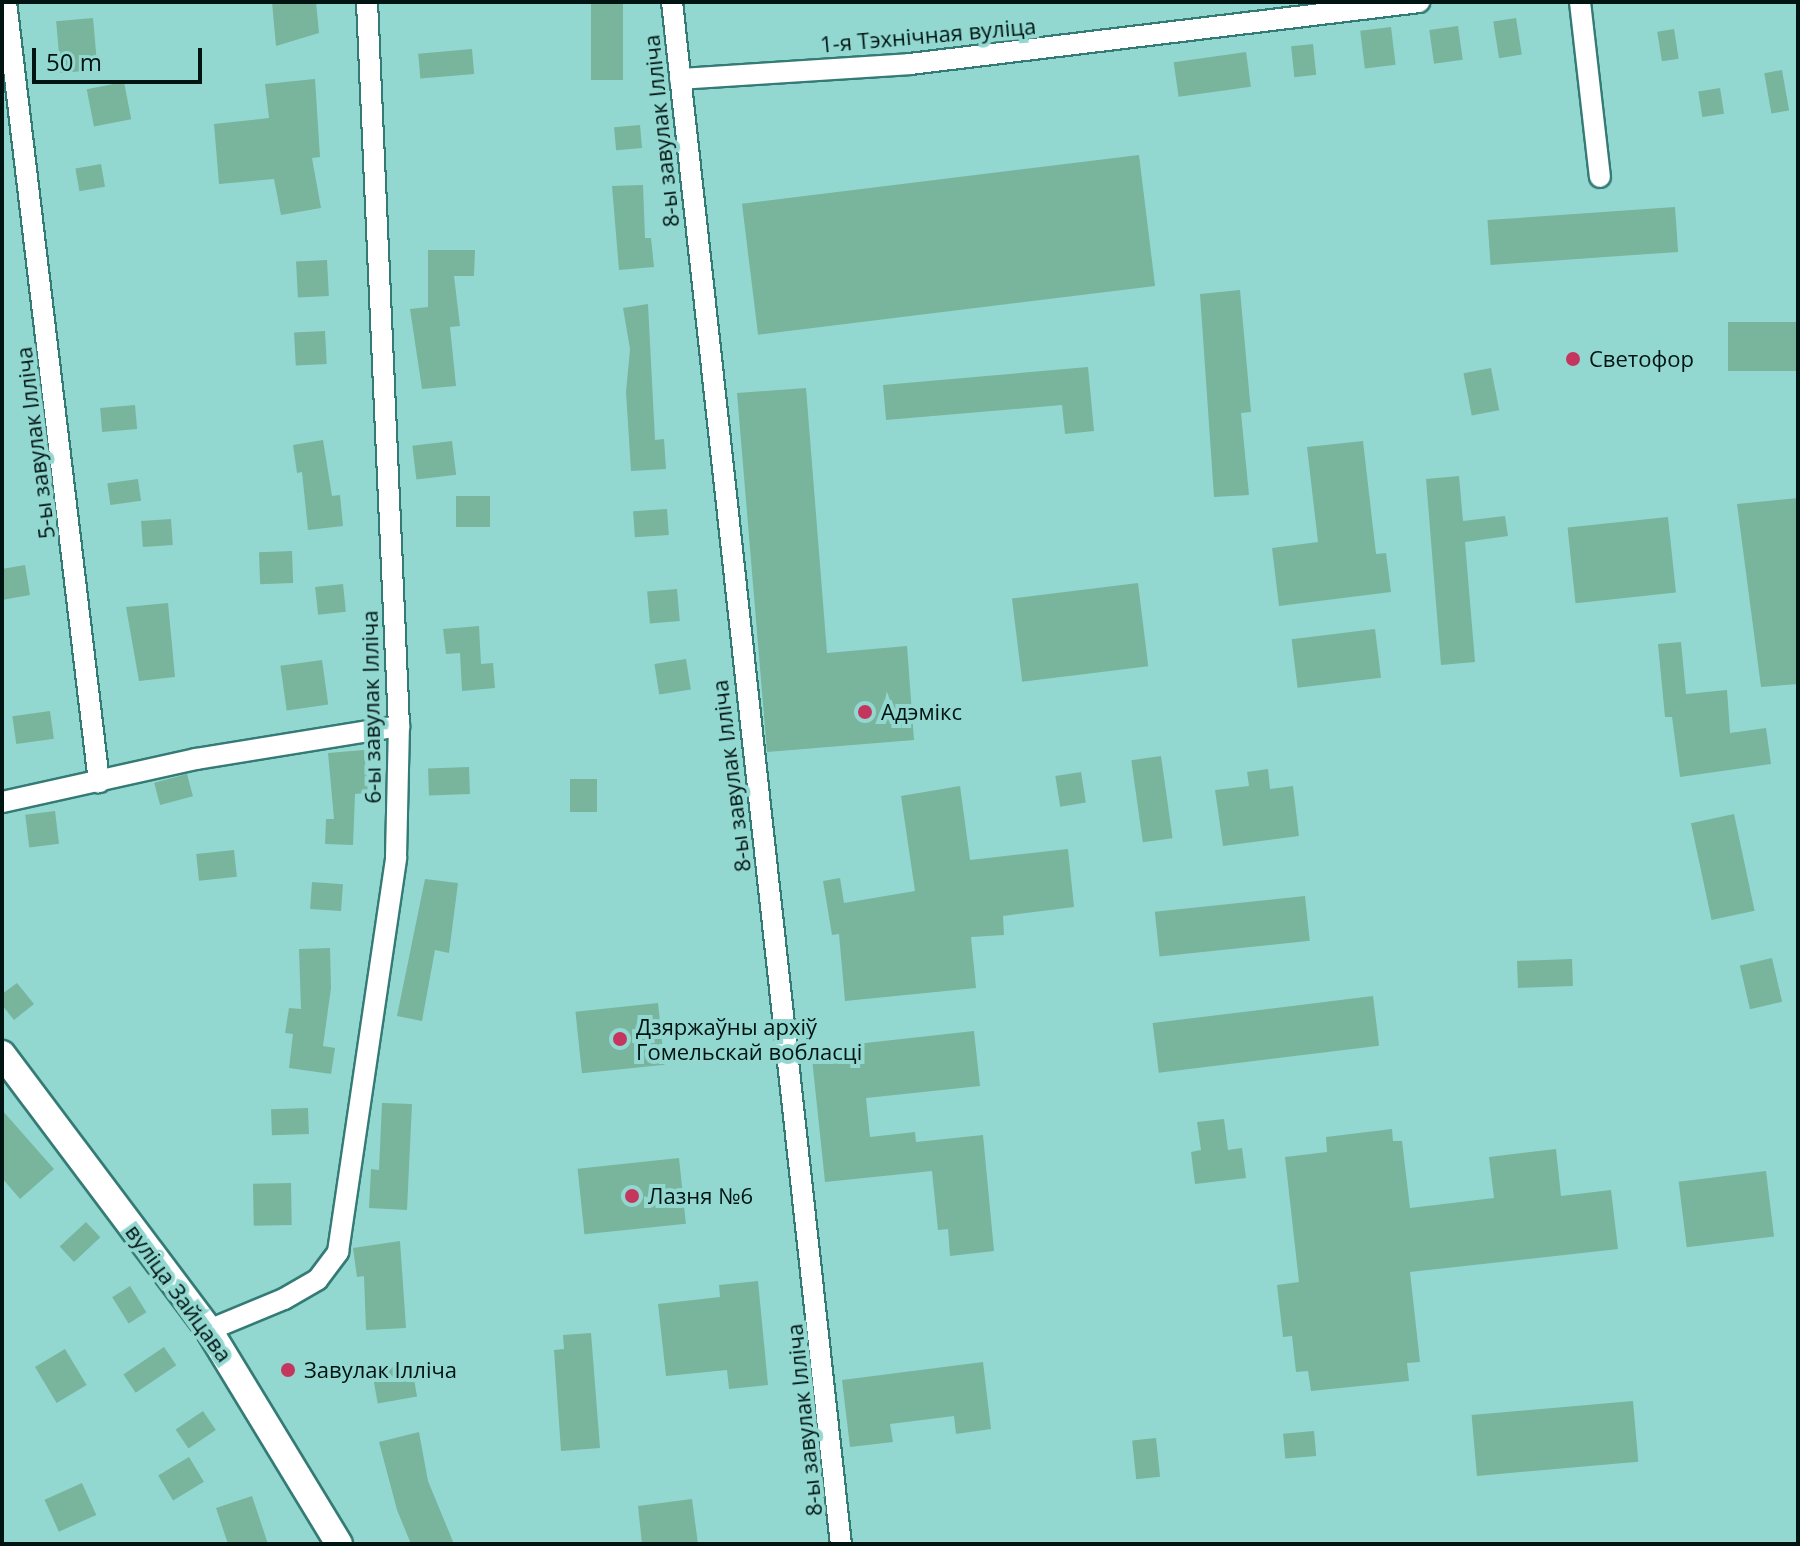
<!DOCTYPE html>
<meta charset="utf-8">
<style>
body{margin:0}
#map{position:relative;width:1800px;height:1546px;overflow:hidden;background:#92d8d1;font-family:"Open Sans",sans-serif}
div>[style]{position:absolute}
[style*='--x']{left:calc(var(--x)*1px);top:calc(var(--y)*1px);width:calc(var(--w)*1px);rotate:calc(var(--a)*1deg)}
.building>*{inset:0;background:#79b49d;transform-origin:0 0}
.roads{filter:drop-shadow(2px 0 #357b75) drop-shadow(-2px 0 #357b75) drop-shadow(0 2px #357b75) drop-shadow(0 -2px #357b75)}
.minor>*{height:20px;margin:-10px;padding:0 10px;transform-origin:10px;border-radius:10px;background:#fff}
.tertiary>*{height:26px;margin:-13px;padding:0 13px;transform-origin:13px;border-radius:13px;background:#fff}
.dots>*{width:22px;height:22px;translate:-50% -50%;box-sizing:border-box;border:4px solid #92d8d1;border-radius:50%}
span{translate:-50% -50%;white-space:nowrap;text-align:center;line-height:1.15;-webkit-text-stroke:8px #92d8d1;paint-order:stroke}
.street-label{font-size:22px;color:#001412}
.poi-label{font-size:22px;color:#001412}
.left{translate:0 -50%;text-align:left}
.frame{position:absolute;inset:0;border:4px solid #001412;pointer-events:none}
.scale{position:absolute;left:32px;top:48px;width:170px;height:36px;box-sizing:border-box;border:4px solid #001412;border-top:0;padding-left:10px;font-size:24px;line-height:28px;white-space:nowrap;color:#001412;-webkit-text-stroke:6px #92d8d1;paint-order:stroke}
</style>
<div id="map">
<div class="building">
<div style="clip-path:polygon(272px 2px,316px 2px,319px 33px,276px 46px)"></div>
<div style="left:591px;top:2px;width:32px;height:78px"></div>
<div style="left:93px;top:18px;width:52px;height:37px;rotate:85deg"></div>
<div style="left:1516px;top:18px;width:37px;height:23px;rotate:81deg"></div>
<div style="left:1458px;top:26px;width:34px;height:29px;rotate:82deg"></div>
<div style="left:1391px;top:27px;width:38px;height:31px;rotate:83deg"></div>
<div style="left:1674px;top:29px;width:30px;height:17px;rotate:81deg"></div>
<div style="left:1313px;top:44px;width:31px;height:22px;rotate:84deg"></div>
<div style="left:472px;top:49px;width:25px;height:54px;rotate:85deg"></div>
<div style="left:1246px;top:52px;width:35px;height:73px;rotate:82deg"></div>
<div style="left:1782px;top:70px;width:41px;height:18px;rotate:80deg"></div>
<div style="clip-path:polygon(315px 79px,320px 157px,312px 158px,321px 208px,281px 215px,274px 179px,219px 184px,214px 124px,269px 118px,265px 84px)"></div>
<div style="left:124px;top:82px;width:38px;height:38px;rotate:79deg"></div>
<div style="left:1720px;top:88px;width:26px;height:22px;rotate:81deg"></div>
<div style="left:640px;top:125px;width:23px;height:26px;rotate:85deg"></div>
<div style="left:1139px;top:155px;width:132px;height:400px;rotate:83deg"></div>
<div style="left:101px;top:164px;width:23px;height:26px;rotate:80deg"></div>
<div style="clip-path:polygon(643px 185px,645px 238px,651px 238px,654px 267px,619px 270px,612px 186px)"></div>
<div style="left:1675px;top:207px;width:45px;height:188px;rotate:86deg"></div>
<div style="clip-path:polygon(428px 250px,475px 250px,474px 276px,454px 276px,460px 326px,450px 327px,456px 386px,422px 389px,410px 309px,428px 307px)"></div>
<div style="left:327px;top:260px;width:36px;height:31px;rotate:87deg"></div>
<div style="clip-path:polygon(1240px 290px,1251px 412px,1241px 413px,1249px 495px,1214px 497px,1200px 294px)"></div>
<div style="clip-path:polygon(648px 304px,655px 440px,664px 439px,666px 469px,631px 471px,626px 392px,630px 349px,623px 308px)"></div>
<div style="left:1798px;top:322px;width:49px;height:70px;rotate:90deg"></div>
<div style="left:325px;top:331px;width:33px;height:31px;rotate:87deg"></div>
<div style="clip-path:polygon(1088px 367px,1094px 431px,1065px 434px,1062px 405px,886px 420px,883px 385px)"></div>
<div style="left:1491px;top:368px;width:43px;height:28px;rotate:79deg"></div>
<div style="clip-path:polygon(806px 388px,827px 653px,907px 646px,914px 740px,767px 752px,737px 393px)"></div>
<div style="left:135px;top:405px;width:24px;height:35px;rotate:85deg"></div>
<div style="clip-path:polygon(323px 440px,332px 496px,340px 495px,343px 526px,308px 530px,302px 472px,297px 473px,293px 445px)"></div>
<div style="left:452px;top:441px;width:34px;height:40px;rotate:83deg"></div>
<div style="clip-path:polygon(1363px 441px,1376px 554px,1386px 553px,1391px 592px,1279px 606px,1272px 548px,1318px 542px,1307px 447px)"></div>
<div style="clip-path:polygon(1459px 476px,1463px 521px,1505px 516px,1508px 536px,1465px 542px,1475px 662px,1441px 665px,1426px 479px)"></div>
<div style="left:138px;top:479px;width:22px;height:31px;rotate:82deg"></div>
<div style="left:456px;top:496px;width:34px;height:31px"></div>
<div style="clip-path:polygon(1798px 498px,1798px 684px,1761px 687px,1737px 504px)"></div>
<div style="left:667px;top:509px;width:26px;height:34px;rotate:86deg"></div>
<div style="left:1668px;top:517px;width:76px;height:101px;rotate:84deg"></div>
<div style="left:171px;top:519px;width:26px;height:30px;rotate:86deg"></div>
<div style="left:292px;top:551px;width:32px;height:33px;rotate:88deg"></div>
<div style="clip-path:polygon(25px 565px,30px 595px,2px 600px,2px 569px)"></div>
<div style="left:1138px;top:583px;width:84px;height:127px;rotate:83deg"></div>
<div style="left:343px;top:584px;width:28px;height:28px;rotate:84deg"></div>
<div style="left:677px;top:589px;width:32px;height:30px;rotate:85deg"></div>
<div style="clip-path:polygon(168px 603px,175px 677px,139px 681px,126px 607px)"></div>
<div style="clip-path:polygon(479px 626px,481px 664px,493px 663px,495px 688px,462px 691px,460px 653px,446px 654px,443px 629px)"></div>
<div style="left:1375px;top:629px;width:49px;height:84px;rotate:83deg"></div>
<div style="clip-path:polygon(1681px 642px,1686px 694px,1727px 690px,1730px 733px,1766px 728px,1771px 764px,1680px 777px,1672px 717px,1665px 717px,1658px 644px)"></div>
<div style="left:686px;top:659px;width:31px;height:32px;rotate:81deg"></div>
<div style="left:322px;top:660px;width:45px;height:42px;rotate:82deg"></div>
<div style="left:50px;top:711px;width:28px;height:38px;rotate:82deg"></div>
<div style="clip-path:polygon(364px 750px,368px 793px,355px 794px,353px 845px,325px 844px,326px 819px,334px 819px,328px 753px)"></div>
<div style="left:1161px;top:756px;width:83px;height:30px;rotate:82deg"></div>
<div style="left:469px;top:767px;width:27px;height:41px;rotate:88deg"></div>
<div style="clip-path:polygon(1268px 769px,1270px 789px,1293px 786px,1299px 836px,1223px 846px,1215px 790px,1249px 786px,1247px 772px)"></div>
<div style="left:1081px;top:772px;width:31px;height:26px;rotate:81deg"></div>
<div style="left:187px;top:774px;width:23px;height:34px;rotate:75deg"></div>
<div style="left:597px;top:779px;width:33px;height:27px;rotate:90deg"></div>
<div style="clip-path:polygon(960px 786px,970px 860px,1068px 849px,1074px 907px,1003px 916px,1004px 935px,971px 937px,976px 988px,845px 1001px,839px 934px,832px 935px,823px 881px,840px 878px,844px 903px,915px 891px,901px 796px)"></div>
<div style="left:55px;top:811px;width:33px;height:30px;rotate:83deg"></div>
<div style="left:1734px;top:814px;width:99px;height:44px;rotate:78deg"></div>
<div style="left:234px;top:850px;width:27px;height:38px;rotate:84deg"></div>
<div style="clip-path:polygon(425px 879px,458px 883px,449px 953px,435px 950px,422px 1021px,397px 1016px)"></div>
<div style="left:312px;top:882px;width:31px;height:27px;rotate:4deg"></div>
<div style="left:1305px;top:896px;width:45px;height:151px;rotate:84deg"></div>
<div style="clip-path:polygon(330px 948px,331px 988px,323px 1046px,335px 1048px,331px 1074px,289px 1068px,293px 1034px,285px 1033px,289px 1008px,301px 1009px,299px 949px)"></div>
<div style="left:1772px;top:958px;width:45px;height:33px;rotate:77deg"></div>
<div style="left:1572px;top:959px;width:27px;height:55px;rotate:88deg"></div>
<div style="clip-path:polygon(17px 983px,34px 1004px,14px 1020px,2px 1005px,2px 994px)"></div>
<div style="left:1373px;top:996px;width:50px;height:222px;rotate:83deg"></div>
<div style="left:658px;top:1003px;width:62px;height:83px;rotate:84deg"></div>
<div style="clip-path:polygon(974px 1031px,980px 1086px,866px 1098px,870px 1137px,915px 1132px,916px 1142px,983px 1135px,994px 1251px,950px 1256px,948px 1229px,938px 1230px,932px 1171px,825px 1182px,811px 1049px)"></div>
<div style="clip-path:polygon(382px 1103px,412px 1104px,407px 1210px,369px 1208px,371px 1169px,379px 1170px)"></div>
<div style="left:308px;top:1108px;width:26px;height:37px;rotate:88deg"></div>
<div style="clip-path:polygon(2px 1110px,54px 1169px,20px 1199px,2px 1178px)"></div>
<div style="clip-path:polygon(1224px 1119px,1228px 1150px,1242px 1148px,1246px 1178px,1195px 1184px,1191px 1152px,1201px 1150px,1197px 1122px)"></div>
<div style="clip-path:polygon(1392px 1129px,1393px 1141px,1402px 1141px,1410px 1208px,1494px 1198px,1489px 1157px,1556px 1149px,1561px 1196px,1611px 1190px,1618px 1249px,1410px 1272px,1420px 1362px,1407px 1363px,1409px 1381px,1311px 1391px,1308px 1371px,1296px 1372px,1292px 1336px,1283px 1337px,1277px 1285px,1299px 1282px,1285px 1157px,1327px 1152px,1326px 1137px)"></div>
<div style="left:679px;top:1158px;width:66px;height:102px;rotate:84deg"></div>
<div style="left:1766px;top:1171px;width:66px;height:88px;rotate:83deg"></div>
<div style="left:291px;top:1183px;width:42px;height:38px;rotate:89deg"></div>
<div style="left:86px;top:1222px;width:21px;height:36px;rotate:47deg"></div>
<div style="clip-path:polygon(400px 1241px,406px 1328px,366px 1330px,364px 1276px,357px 1277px,353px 1248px)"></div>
<div style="clip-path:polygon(758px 1281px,768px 1385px,729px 1389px,727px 1370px,666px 1376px,658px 1304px,720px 1297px,719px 1285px)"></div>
<div style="left:130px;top:1286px;width:31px;height:21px;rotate:58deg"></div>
<div style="clip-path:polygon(591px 1333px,600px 1448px,561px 1451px,554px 1350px,564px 1349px,563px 1335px)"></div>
<div style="left:164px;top:1347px;width:22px;height:49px;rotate:56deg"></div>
<div style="left:65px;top:1349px;width:42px;height:35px;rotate:59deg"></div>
<div style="left:411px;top:1362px;width:35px;height:40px;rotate:80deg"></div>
<div style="clip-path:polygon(983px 1362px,991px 1429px,956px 1434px,954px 1416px,890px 1424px,893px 1442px,850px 1447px,842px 1380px)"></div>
<div style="left:1633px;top:1401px;width:61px;height:162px;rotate:85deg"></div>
<div style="left:203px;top:1411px;width:23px;height:33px;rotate:56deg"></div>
<div style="left:1314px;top:1431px;width:25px;height:31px;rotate:85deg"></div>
<div style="clip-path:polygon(419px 1432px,428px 1481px,454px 1544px,411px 1544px,397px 1510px,379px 1442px)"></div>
<div style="left:1156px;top:1438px;width:39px;height:24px;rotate:84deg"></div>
<div style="left:189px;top:1457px;width:29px;height:36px;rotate:59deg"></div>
<div style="left:82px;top:1483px;width:35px;height:41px;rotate:66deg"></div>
<div style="clip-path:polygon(252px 1496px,268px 1544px,228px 1544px,216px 1508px)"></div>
<div style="clip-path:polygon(692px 1499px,698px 1544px,642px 1544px,638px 1506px)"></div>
</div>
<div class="roads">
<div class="minor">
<div style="--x:6;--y:2;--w:786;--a:83.2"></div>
<div style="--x:672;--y:2;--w:1551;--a:83.75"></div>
<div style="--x:1580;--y:2;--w:176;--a:83.5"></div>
<div style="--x:680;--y:79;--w:230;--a:-3.7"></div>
<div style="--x:910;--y:64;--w:513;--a:-6.94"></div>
<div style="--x:2;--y:802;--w:199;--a:-12.5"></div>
<div style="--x:196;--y:759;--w:206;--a:-9.2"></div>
<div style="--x:209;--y:1330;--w:81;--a:-22.5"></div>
<div style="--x:284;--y:1299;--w:39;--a:-30"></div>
<div style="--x:318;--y:1279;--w:34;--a:-53"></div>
<div style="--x:338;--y:1252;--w:399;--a:-81.6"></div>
<div style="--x:396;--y:857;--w:131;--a:-88.7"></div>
<div style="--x:399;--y:726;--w:725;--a:-92.53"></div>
</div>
<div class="tertiary">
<div style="--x:2;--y:1054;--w:345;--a:53.1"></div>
<div style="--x:209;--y:1330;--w:250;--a:58.7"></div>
</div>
</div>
<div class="dots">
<div style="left:1573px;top:359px;background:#c5365f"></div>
<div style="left:865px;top:712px;background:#c5365f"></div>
<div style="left:620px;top:1039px;background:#c5365f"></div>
<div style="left:632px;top:1196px;background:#c5365f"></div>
<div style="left:288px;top:1370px;background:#c5365f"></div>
</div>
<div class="street-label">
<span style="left:928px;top:35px;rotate:-5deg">1-я Тэхнічная вуліца</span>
<span style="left:661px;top:131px;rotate:-96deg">8-ы завулак Ілліча</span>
<span style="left:35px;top:443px;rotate:-97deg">5-ы завулак Ілліча</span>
<span style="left:371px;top:707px;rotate:-91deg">6-ы завулак Ілліча</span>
<span style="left:731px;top:776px;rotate:-97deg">8-ы завулак Ілліча</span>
<span style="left:179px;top:1293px;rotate:54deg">вуліца Зайцава</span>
<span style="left:804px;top:1420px;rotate:-96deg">8-ы завулак Ілліча</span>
</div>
<div class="poi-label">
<span class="left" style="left:1589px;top:359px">Светофор</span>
<span class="left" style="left:881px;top:712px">Адэмікс</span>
<span class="left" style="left:636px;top:1039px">Дзяржаўны архіў<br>Гомельскай вобласці</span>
<span class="left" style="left:648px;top:1196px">Лазня №6</span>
<span class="left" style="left:304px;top:1370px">Завулак Ілліча</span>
</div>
<div class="frame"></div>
<div class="scale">50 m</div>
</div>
